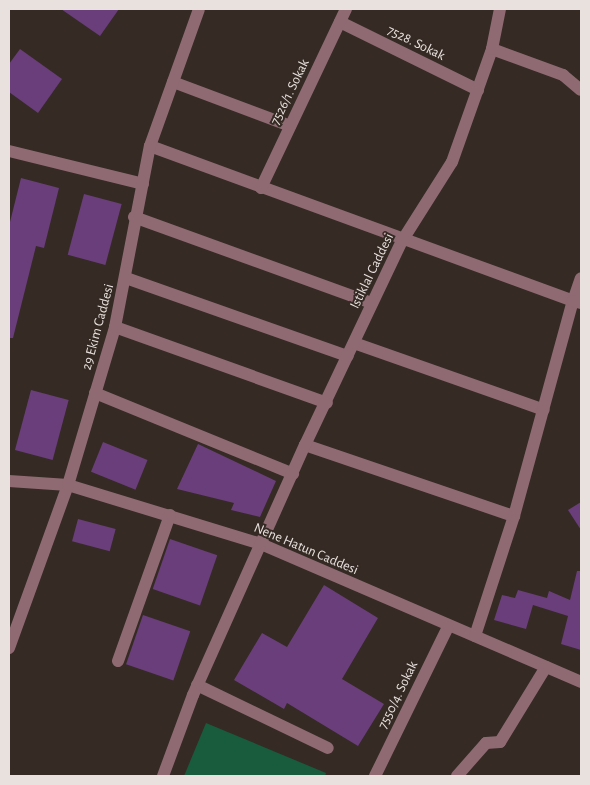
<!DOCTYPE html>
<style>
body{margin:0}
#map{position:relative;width:590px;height:785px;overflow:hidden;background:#352a24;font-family:"Alegreya Sans",sans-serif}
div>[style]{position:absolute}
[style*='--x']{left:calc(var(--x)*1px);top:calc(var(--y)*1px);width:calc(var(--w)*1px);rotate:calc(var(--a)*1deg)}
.green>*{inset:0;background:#185b3d}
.building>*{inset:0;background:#693e7a;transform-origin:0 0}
.minor>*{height:12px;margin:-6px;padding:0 6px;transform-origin:6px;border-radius:6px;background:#8f6a72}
span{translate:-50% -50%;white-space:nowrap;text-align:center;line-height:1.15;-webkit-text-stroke:4px #352a24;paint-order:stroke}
.street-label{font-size:14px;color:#e8e1dd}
.frame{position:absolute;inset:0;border:10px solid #e8e1dd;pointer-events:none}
</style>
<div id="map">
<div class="green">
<div style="clip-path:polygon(206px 723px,326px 773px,325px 776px,184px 776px)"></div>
</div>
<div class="building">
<div style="clip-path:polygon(61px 9px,119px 9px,100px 36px)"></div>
<div style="clip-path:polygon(20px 49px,62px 79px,38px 113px,9px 92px,9px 64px)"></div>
<div style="clip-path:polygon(21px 178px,59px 188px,44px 248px,36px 246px,13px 338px,9px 338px,9px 226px)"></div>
<div style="left:84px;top:194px;width:39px;height:63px;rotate:15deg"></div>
<div style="left:31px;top:390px;width:39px;height:62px;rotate:15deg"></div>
<div style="left:103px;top:442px;width:48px;height:32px;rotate:22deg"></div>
<div style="clip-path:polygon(198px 444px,276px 481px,260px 517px,231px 510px,234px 503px,177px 489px)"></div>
<div style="clip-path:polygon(581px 502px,581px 530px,568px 510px)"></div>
<div style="left:78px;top:519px;width:39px;height:23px;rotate:15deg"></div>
<div style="left:170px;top:539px;width:50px;height:53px;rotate:19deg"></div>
<div style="clip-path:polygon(577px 571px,581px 571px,581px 650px,561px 644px,568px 616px,533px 605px,526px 629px,494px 620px,502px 595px,515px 598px,518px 590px,547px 598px,549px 591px,570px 600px)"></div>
<div style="clip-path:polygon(324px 585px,378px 618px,342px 679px,384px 704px,358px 746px,287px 703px,284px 709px,234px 680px,262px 633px,287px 647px)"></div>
<div style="left:143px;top:615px;width:50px;height:52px;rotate:19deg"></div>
</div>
<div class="minor">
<div style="--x:340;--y:22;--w:154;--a:26.2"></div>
<div style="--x:492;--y:49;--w:76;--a:20.1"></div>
<div style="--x:563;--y:75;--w:23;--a:40"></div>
<div style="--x:173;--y:82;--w:125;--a:20.6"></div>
<div style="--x:150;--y:146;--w:451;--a:20.1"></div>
<div style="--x:573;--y:301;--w:24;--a:-71"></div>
<div style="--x:9;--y:151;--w:138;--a:13.8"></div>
<div style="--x:261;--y:188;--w:198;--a:-64.6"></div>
<div style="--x:134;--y:217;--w:253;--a:19.9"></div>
<div style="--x:126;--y:278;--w:235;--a:19.4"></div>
<div style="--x:115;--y:327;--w:225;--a:19.7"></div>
<div style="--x:354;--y:343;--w:201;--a:19.4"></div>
<div style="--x:95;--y:393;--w:214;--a:22.2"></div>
<div style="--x:305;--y:445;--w:221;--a:18.8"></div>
<div style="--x:9;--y:481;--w:59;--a:3.9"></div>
<div style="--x:68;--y:485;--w:202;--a:17"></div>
<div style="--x:261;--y:544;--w:348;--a:23.3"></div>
<div style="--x:475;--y:636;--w:126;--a:-72"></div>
<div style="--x:514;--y:516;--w:223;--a:-74.7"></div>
<div style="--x:573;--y:301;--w:8;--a:14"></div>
<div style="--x:9;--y:648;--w:173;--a:-70.1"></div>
<div style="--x:68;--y:485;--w:165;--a:-73.4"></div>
<div style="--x:115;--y:327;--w:184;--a:-79.1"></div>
<div style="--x:150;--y:146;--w:145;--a:-70.3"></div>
<div style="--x:118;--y:661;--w:155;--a:-70.4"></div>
<div style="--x:197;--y:685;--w:145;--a:25.7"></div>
<div style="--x:163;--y:776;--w:86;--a:-69.7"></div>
<div style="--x:193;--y:695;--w:274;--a:-65.9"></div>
<div style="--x:305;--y:445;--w:226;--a:-64.6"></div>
<div style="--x:402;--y:241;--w:93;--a:-57.7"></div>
<div style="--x:452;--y:162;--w:120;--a:-70.5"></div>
<div style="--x:492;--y:49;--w:41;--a:-78.7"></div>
<div style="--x:375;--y:776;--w:166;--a:-63.9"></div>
<div style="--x:457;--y:776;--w:44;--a:-48.7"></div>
<div style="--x:486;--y:743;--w:14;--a:-4"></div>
<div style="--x:500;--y:742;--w:88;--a:-58.5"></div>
</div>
<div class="street-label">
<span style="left:416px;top:43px;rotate:26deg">7528. Sokak</span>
<span style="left:290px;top:92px;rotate:-64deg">7526/1. Sokak</span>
<span style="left:372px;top:271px;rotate:-64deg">Istiklal Caddesi</span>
<span style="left:98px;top:327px;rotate:-75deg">29 Ekim Caddesi</span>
<span style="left:306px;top:549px;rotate:23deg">Nene Hatun Caddesi</span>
<span style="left:398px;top:695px;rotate:-64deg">7550/4. Sokak</span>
</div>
<div class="frame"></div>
</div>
